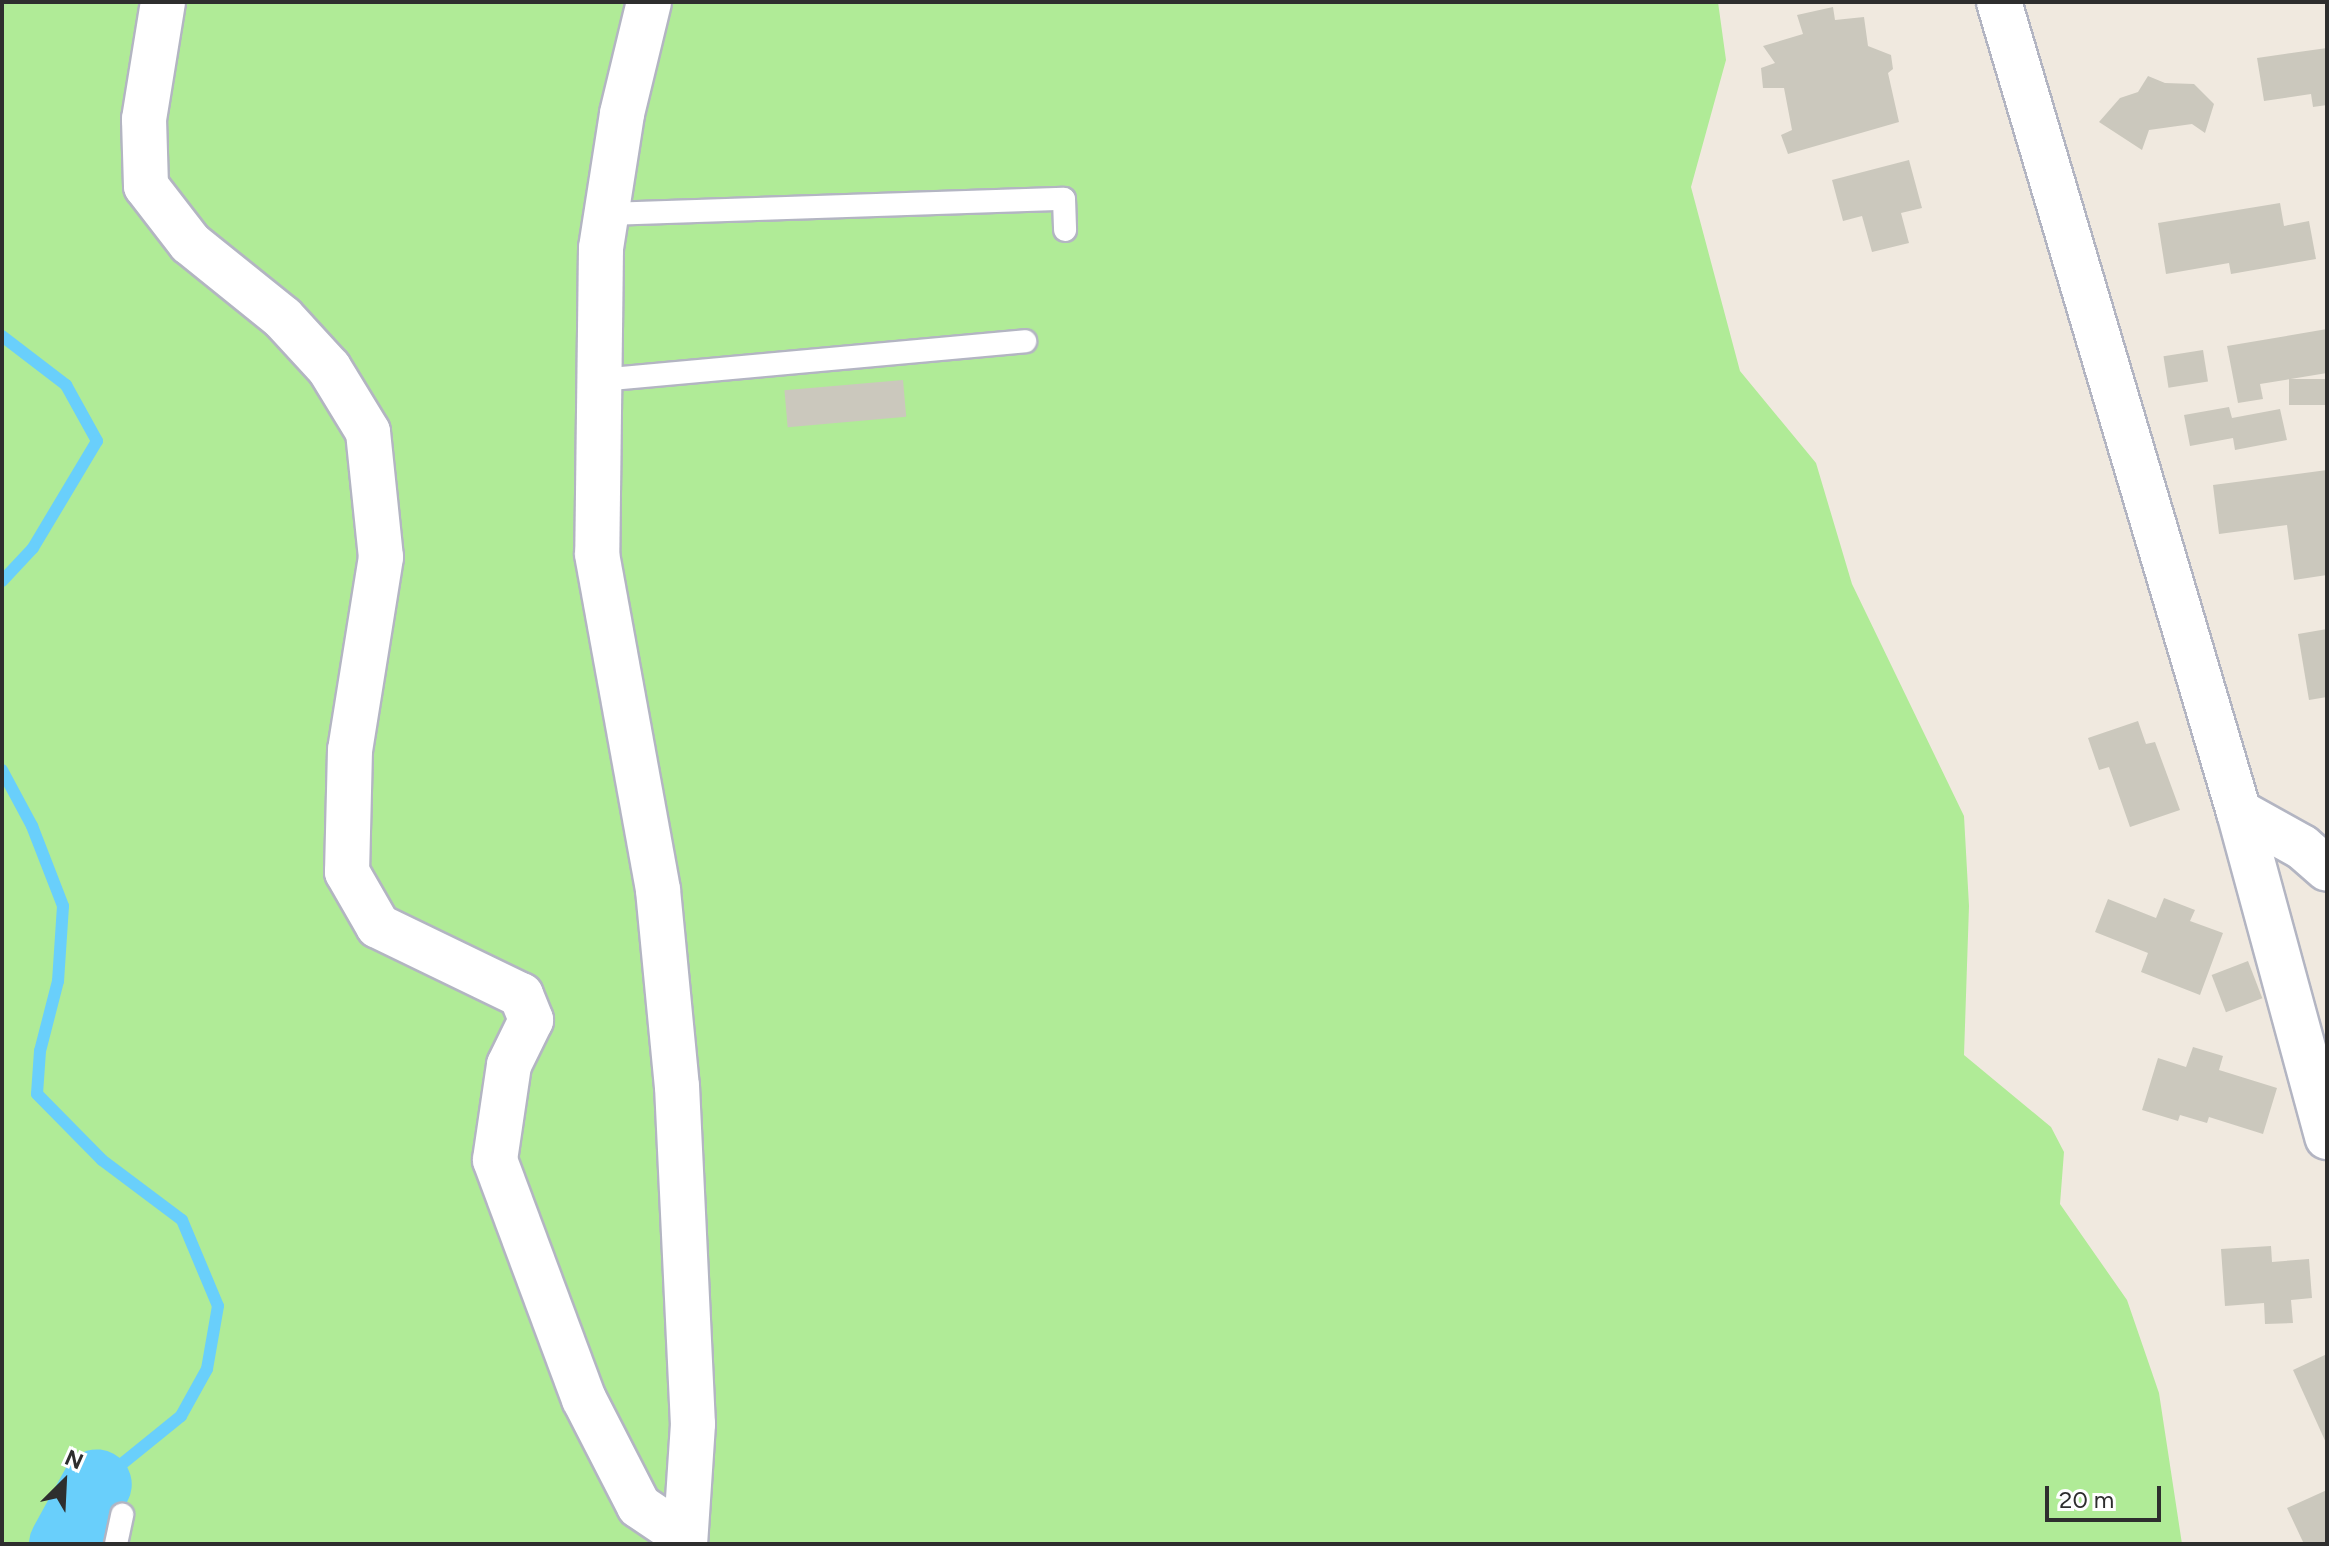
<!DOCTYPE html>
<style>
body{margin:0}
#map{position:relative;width:2329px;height:1546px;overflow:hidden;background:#f0e9df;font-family:Figtree,sans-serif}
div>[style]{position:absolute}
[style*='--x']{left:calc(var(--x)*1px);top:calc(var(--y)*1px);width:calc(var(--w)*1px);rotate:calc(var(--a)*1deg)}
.green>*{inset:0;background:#b0eb97}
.stream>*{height:12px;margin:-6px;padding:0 6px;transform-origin:6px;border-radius:6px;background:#69cffb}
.river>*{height:70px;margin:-35px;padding:0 35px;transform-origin:35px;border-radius:35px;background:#69cffb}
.building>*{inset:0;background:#cbc8bd;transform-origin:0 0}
.roads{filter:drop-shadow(2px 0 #b3b5c2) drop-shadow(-2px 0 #b3b5c2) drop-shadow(0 2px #b3b5c2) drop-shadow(0 -2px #b3b5c2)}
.service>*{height:22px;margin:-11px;padding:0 11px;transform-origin:11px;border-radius:11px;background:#fff}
.minor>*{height:44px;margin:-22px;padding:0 22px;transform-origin:22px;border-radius:22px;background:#fff}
span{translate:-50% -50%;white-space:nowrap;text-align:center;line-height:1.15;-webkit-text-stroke:6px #fff;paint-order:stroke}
.frame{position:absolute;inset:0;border:4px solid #2e2e2e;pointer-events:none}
.north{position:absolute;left:24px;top:1442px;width:80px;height:80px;-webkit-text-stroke:6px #fff;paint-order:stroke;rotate:24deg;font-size:22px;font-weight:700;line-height:32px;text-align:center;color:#2e2e2e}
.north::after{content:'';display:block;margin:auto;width:28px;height:36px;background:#2e2e2e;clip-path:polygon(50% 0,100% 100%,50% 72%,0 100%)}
.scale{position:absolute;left:2045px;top:1486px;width:116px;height:36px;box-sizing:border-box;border:4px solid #2e2e2e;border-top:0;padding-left:10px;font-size:24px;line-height:28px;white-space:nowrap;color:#2e2e2e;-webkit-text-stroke:6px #fff;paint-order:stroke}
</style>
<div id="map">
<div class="green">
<div style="clip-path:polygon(2px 2px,1718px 2px,1726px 60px,1691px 187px,1740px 371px,1816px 463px,1852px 584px,1964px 816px,1969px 906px,1964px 1055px,2051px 1127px,2064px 1152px,2060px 1204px,2127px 1300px,2159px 1393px,2182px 1544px,2px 1544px)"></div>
</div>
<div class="stream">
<div style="--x:2;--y:336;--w:81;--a:37.4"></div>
<div style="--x:66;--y:385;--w:64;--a:61"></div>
<div style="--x:97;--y:441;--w:125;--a:120.9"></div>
<div style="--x:33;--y:548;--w:45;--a:133.2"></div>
<div style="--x:2;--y:770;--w:64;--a:61.8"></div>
<div style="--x:32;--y:826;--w:86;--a:68.8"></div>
<div style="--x:63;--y:906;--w:75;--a:93.8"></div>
<div style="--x:58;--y:981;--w:72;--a:104.4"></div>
<div style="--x:40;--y:1051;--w:43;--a:94"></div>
<div style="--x:37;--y:1094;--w:93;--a:45.4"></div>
<div style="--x:102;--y:1160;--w:100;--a:36.9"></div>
<div style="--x:182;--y:1220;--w:93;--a:67.3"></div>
<div style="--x:218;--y:1306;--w:64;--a:99.9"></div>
<div style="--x:207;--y:1369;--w:54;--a:119"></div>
<div style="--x:181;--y:1416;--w:108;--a:141"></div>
</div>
<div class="river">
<div style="--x:64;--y:1544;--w:68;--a:-61.2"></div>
</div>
<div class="building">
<div style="clip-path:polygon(1833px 7px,1835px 20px,1864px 17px,1868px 46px,1891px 55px,1893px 69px,1888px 73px,1899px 122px,1788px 154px,1781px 135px,1792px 130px,1784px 88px,1763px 88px,1761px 68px,1775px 63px,1763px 46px,1803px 34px,1797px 15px)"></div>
<div style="clip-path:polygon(2327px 48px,2327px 105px,2313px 107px,2311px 94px,2264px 101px,2257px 58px)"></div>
<div style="clip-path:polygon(2148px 76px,2165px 83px,2194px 84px,2214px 104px,2205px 133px,2192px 124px,2149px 130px,2142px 150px,2099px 122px,2120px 98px,2138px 92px)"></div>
<div style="clip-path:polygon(1909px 160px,1922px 208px,1901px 213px,1909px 243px,1872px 252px,1862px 216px,1843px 221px,1832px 180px)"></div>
<div style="clip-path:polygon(2280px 203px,2284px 226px,2309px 221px,2316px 259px,2231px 274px,2229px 263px,2166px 274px,2158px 223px)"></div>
<div style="clip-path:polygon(2327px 329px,2327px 373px,2260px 384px,2263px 399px,2238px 403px,2227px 346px)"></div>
<div style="left:2203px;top:350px;width:32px;height:40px;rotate:81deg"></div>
<div style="left:2327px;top:379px;width:26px;height:38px;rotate:90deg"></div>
<div style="left:903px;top:380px;width:37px;height:119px;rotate:85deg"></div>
<div style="clip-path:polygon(2229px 407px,2232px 418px,2280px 409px,2287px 440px,2235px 450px,2233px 438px,2190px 446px,2184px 415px)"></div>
<div style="clip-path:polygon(2327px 470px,2327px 575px,2294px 580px,2287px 525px,2219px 534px,2213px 485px)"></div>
<div style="clip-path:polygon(2327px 629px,2327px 697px,2309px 700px,2298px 634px)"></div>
<div style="clip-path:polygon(2138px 721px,2146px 744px,2155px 742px,2180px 810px,2130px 827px,2109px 767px,2099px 770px,2088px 738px)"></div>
<div style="clip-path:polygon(2164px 898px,2195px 910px,2190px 921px,2223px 933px,2200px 995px,2141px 972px,2148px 953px,2095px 932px,2108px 899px,2156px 918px)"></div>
<div style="left:2248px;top:961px;width:40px;height:39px;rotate:69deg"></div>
<div style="clip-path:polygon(2193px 1047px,2223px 1056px,2219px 1070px,2277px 1088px,2263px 1134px,2209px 1117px,2207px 1123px,2180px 1115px,2178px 1121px,2142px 1110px,2158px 1058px,2186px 1067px)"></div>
<div style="clip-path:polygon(2271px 1246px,2272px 1262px,2309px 1259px,2312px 1298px,2291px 1300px,2293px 1323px,2265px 1324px,2264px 1303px,2225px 1306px,2221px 1249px)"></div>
<div style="clip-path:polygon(2327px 1354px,2327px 1445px,2293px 1370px)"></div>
<div style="clip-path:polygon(2327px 1490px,2327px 1543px,2304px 1544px,2287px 1508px)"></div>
</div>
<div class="roads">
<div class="service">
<div style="--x:607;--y:214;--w:457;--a:-1.9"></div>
<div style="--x:1064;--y:199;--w:31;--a:88"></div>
<div style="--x:600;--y:380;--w:427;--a:-5.2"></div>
<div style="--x:116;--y:1544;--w:30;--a:-78"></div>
</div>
<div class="minor">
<div style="--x:163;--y:2;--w:119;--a:99.2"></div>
<div style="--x:144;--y:119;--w:67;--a:88.3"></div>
<div style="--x:146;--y:186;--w:72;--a:52.3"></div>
<div style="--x:190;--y:243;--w:119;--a:38.9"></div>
<div style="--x:283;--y:318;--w:68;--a:47.4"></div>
<div style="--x:329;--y:368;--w:75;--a:58.6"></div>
<div style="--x:368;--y:432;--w:126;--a:84.1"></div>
<div style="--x:381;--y:557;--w:195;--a:99.1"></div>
<div style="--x:350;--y:750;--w:122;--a:91.4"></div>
<div style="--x:347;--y:872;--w:62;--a:60.1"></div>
<div style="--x:378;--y:926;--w:159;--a:25.8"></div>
<div style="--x:521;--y:995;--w:27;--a:68"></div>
<div style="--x:531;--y:1020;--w:50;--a:116.1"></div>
<div style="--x:509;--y:1065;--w:96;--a:98.4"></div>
<div style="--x:495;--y:1160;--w:255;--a:69.6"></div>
<div style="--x:584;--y:1399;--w:120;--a:62.8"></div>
<div style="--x:639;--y:1506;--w:55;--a:34"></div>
<div style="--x:649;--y:2;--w:115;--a:103.6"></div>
<div style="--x:622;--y:114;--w:136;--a:98.9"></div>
<div style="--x:601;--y:248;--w:306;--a:90.7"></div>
<div style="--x:597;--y:554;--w:341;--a:79.7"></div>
<div style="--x:658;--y:890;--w:197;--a:84.5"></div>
<div style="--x:677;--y:1086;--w:338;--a:87.3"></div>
<div style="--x:693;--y:1424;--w:120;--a:93.8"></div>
<div style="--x:1999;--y:2;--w:845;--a:73.5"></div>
<div style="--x:2239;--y:812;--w:337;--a:74.8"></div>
<div style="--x:2239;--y:812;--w:72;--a:29.1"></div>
<div style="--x:2302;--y:847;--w:33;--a:41"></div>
</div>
</div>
<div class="frame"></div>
<div class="north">N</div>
<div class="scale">20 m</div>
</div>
